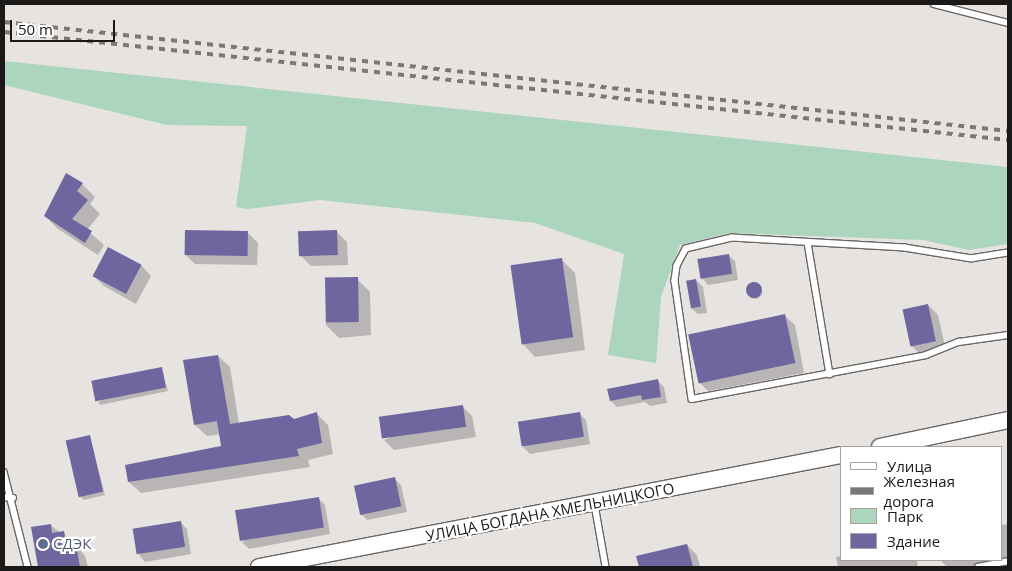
<!DOCTYPE html>
<meta charset="utf-8">
<style>
body{margin:0}
#map{position:relative;width:1012px;height:571px;overflow:hidden;background:#e7e3e1;font-family:"Open Sans",sans-serif}
div>[style]{position:absolute}
[style*='--x']{left:calc(var(--x)*1px);top:calc(var(--y)*1px);width:calc(var(--w)*1px);rotate:calc(var(--a)*1deg)}
.green>*{inset:0;background:#acd5bd}
.shadow>*{inset:0;background:#0003}
.round{border-radius:50%}
.building>*{inset:0;background:#6e669f;transform-origin:0 0}
.roads{filter:drop-shadow(1px 0 #696664) drop-shadow(-1px 0 #696664) drop-shadow(0 1px #696664) drop-shadow(0 -1px #696664)}
.lane>*{height:5.5px;margin:-2.75px;padding:0 2.75px;transform-origin:2.75px;border-radius:2.75px;background:#fff}
.secondary>*{height:16px;margin:-8px;padding:0 8px;transform-origin:8px;border-radius:8px;background:#fff}
.rail>*{height:4px;margin-top:-2px;transform-origin:0;background:repeating-linear-gradient(90deg,#7b7877 0 6px,transparent 0 12px)}
.dots>*{width:14px;height:14px;translate:-50% -50%;box-sizing:border-box;border:2px solid #fff;border-radius:50%}
span{translate:-50% -50%;white-space:nowrap;text-align:center;line-height:1.15;-webkit-text-stroke:4.5px #fff;paint-order:stroke}
.street-label{font-size:15px;color:#1a1918}
.service-label{font-size:15px;color:#4e5e75}
.left{translate:0 -50%;text-align:left}
.frame{position:absolute;inset:0;border:5px solid #1a1918;pointer-events:none}
.legend{position:absolute;left:840px;top:446px;width:162px;height:115px;box-sizing:border-box;background:#fff;border:1px solid #a3a3a3;margin:0;padding:6px 9px;list-style:none;font-size:15px;color:#1a1918}
.legend li{display:flex;align-items:center;gap:10px;height:25px}
.legend b{width:25px;border:1px solid #a3a3a3}
.scale{position:absolute;left:10px;top:20px;width:105px;height:22px;box-sizing:border-box;border:2px solid #1a1918;border-top:0;padding-left:6px;font-size:15px;line-height:18px;white-space:nowrap;color:#1a1918;-webkit-text-stroke:4px #fff;paint-order:stroke}
</style>
<div id="map">
<div class="green">
<div style="clip-path:polygon(4px 61px,1008px 167px,1008px 244px,969px 250px,923px 240px,729px 233px,680px 245px,661px 297px,656px 363px,608px 355px,624px 254px,535px 223px,320px 200px,247px 209px,236px 207px,247px 126px,167px 125px,4px 85px)"></div>
</div>
<div class="shadow">
<div style="clip-path:polygon(82px 184px,95px 197px,90px 204px,100px 214px,87px 230px,104px 245px,98px 255px,58px 229px,45px 216px)"></div>
<div style="clip-path:polygon(337px 232px,347px 242px,348px 265px,311px 266px,301px 256px)"></div>
<div style="clip-path:polygon(248px 233px,258px 243px,257px 265px,195px 264px,185px 254px)"></div>
<div style="clip-path:polygon(109px 248px,142px 266px,151px 276px,136px 304px,104px 286px,94px 276px)"></div>
<div style="clip-path:polygon(728px 255px,735px 261px,738px 280px,708px 285px,702px 278px)"></div>
<div style="clip-path:polygon(562px 260px,575px 273px,585px 350px,535px 357px,522px 343px)"></div>
<div style="clip-path:polygon(326px 279px,357px 279px,370px 292px,371px 335px,339px 338px,326px 325px)"></div>
<div style="clip-path:polygon(696px 280px,703px 287px,707px 313px,698px 314px,691px 308px)"></div>
<div class="round" style="left:748px;top:285px;width:14px;height:14px"></div>
<div style="clip-path:polygon(928px 305px,938px 315px,946px 351px,922px 356px,912px 346px)"></div>
<div style="clip-path:polygon(785px 316px,795px 325px,804px 373px,708px 391px,698px 381px)"></div>
<div style="clip-path:polygon(218px 356px,230px 367px,239px 424px,294px 420px,317px 414px,328px 425px,333px 454px,308px 460px,310px 467px,141px 493px,129px 482px,223px 447px,221px 434px,207px 436px,195px 425px)"></div>
<div style="clip-path:polygon(161px 368px,168px 391px,100px 405px,98px 402px)"></div>
<div style="clip-path:polygon(657px 380px,664px 387px,667px 403px,650px 406px,645px 402px,617px 407px,611px 401px)"></div>
<div style="clip-path:polygon(462px 406px,472px 416px,476px 437px,394px 450px,384px 440px)"></div>
<div style="clip-path:polygon(579px 413px,586px 420px,590px 444px,530px 454px,523px 447px)"></div>
<div style="clip-path:polygon(90px 437px,105px 495px,84px 500px,81px 497px)"></div>
<div style="clip-path:polygon(395px 479px,401px 485px,407px 512px,367px 520px,361px 514px)"></div>
<div style="clip-path:polygon(318px 498px,325px 505px,330px 534px,249px 549px,242px 542px)"></div>
<div style="clip-path:polygon(181px 523px,187px 529px,191px 554px,145px 562px,139px 555px)"></div>
<div style="clip-path:polygon(1008px 524px,1008px 561px,976px 567px,947px 567px,942px 562px,942px 560px,1001px 560px,1001px 525px)"></div>
<div style="clip-path:polygon(50px 525px,74px 542px,85px 556px,88px 567px,40px 567px,32px 528px)"></div>
<div style="clip-path:polygon(687px 545px,697px 555px,700px 567px,640px 567px,637px 557px)"></div>
<div style="clip-path:polygon(841px 556px,841px 560px,917px 560px,918px 567px,838px 567px,836px 557px)"></div>
</div>
<div class="building">
<div style="clip-path:polygon(66px 173px,83px 183px,77px 191px,88px 200px,72px 219px,92px 231px,85px 243px,44px 216px)"></div>
<div style="left:185px;top:230px;width:63px;height:25px;rotate:1deg"></div>
<div style="left:337px;top:230px;width:25px;height:39px;rotate:88deg"></div>
<div style="left:108px;top:247px;width:38px;height:33px;rotate:28deg"></div>
<div style="left:729px;top:254px;width:20px;height:32px;rotate:81deg"></div>
<div style="left:562px;top:258px;width:80px;height:52px;rotate:82deg"></div>
<div style="left:358px;top:277px;width:45px;height:33px;rotate:89deg"></div>
<div style="left:696px;top:279px;width:28px;height:10px;rotate:80deg"></div>
<div class="round" style="left:746px;top:282px;width:16px;height:16px"></div>
<div style="left:928px;top:304px;width:38px;height:26px;rotate:78deg"></div>
<div style="left:785px;top:314px;width:50px;height:99px;rotate:78deg"></div>
<div style="clip-path:polygon(218px 355px,230px 424px,289px 415px,294px 419px,317px 412px,322px 443px,297px 449px,299px 456px,128px 482px,125px 465px,221px 446px,217px 421px,194px 425px,183px 360px)"></div>
<div style="left:162px;top:367px;width:21px;height:72px;rotate:79deg"></div>
<div style="clip-path:polygon(658px 379px,661px 397px,642px 400px,641px 395px,610px 401px,607px 389px)"></div>
<div style="left:463px;top:405px;width:22px;height:85px;rotate:82deg"></div>
<div style="left:580px;top:412px;width:25px;height:63px;rotate:81deg"></div>
<div style="left:90px;top:435px;width:58px;height:25px;rotate:77deg"></div>
<div style="left:395px;top:477px;width:30px;height:42px;rotate:78deg"></div>
<div style="left:319px;top:497px;width:31px;height:85px;rotate:81deg"></div>
<div style="left:181px;top:521px;width:26px;height:49px;rotate:81deg"></div>
<div style="clip-path:polygon(51px 524px,52px 533px,64px 531px,67px 546px,76px 544px,80px 567px,38px 567px,31px 527px)"></div>
<div style="clip-path:polygon(687px 544px,693px 567px,639px 567px,636px 556px)"></div>
</div>
<div class="roads">
<div class="lane">
<div style="--x:934;--y:4;--w:76;--a:14.4"></div>
<div style="--x:808;--y:243;--w:133;--a:80.5"></div>
<div style="--x:1008;--y:253;--w:36;--a:171"></div>
<div style="--x:972;--y:259;--w:68;--a:-170.7"></div>
<div style="--x:905;--y:248;--w:173;--a:-176.7"></div>
<div style="--x:732;--y:238;--w:47;--a:166.6"></div>
<div style="--x:686;--y:249;--w:19;--a:118"></div>
<div style="--x:677;--y:266;--w:15;--a:98"></div>
<div style="--x:675;--y:281;--w:119;--a:81.8"></div>
<div style="--x:692;--y:399;--w:238;--a:-10.6"></div>
<div style="--x:926;--y:355;--w:35;--a:-22"></div>
<div style="--x:959;--y:342;--w:49;--a:-8.1"></div>
<div style="--x:4;--y:472;--w:98;--a:75.8"></div>
<div style="--x:4;--y:497;--w:9;--a:6"></div>
<div style="--x:595;--y:505;--w:63;--a:79.9"></div>
<div style="--x:978;--y:567;--w:31;--a:-11"></div>
</div>
<div class="secondary">
<div style="--x:880;--y:447;--w:131;--a:-11.9"></div>
<div style="--x:259;--y:567;--w:593;--a:-10.89"></div>
</div>
</div>
<div class="rail">
<div style="--x:4;--y:22;--w:1010;--a:6.2"></div>
<div style="--x:4;--y:32;--w:1010;--a:6.14"></div>
</div>
<div class="dots">
<div style="left:43px;top:544px;background:#5c6f8a"></div>
</div>
<div class="street-label">
<span style="left:550px;top:512px;rotate:-11deg">УЛИЦА БОГДАНА ХМЕЛЬНИЦКОГО</span>
</div>
<div class="service-label">
<span class="left" style="left:53px;top:544px">СДЭК</span>
</div>
<div class="frame"></div>
<ul class="legend">
<li><b style="height:6px;background:#fff"></b>Улица</li>
<li><b style="height:6px;background:#7b7877"></b>Железная дорога</li>
<li><b style="height:14px;background:#acd5bd"></b>Парк</li>
<li><b style="height:14px;background:#6e669f"></b>Здание</li>
</ul>
<div class="scale">50 m</div>
</div>
